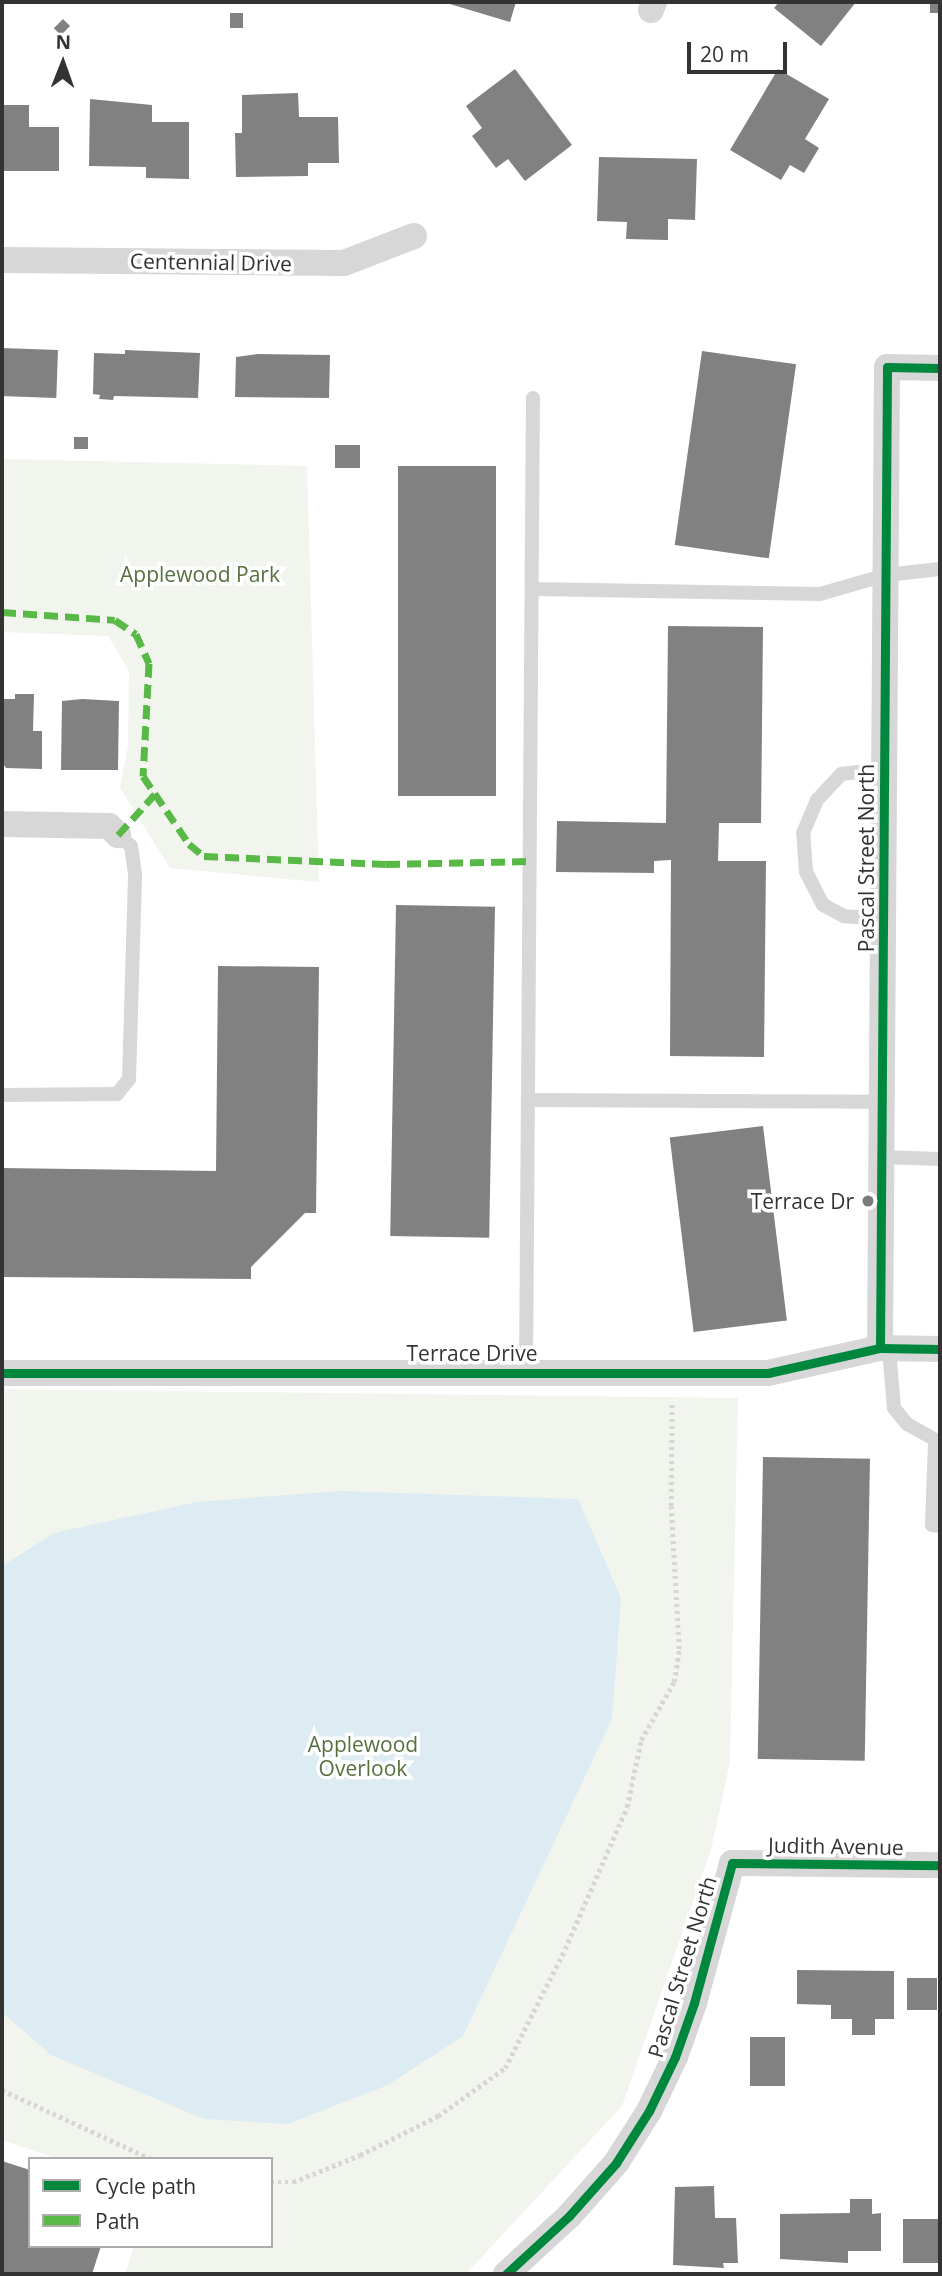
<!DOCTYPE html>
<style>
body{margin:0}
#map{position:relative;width:942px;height:2276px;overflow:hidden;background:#fff;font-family:"Open Sans",sans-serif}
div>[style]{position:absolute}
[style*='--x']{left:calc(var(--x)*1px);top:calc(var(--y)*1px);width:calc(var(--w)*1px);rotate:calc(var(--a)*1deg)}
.green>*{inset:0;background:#f1f5ed}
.water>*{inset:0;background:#ddebf3}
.building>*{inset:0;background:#818181;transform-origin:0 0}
.path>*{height:4.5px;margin-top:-2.25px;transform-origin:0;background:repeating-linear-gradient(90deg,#d6d6d6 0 3.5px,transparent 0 7px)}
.service>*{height:14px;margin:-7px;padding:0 7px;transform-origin:7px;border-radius:7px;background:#d7d7d7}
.minor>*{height:26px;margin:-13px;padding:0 13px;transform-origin:13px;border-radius:13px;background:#d7d7d7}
.quiet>*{height:7px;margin-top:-3.5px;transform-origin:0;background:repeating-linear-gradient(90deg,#58b947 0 14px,transparent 0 21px)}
.cycleway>*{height:9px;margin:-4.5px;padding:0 4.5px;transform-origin:4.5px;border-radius:4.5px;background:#00873e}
.dots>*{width:19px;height:19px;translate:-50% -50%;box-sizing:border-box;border:4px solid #fff;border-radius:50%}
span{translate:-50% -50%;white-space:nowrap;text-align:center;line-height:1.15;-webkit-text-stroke:7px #fff;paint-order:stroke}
.street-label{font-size:21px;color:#333}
.park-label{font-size:21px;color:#56703f}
.poi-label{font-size:21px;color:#333}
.right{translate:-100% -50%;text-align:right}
.frame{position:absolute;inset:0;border:4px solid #333;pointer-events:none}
.legend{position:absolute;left:28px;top:2157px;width:245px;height:91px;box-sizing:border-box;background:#fff;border:2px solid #adadad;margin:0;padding:9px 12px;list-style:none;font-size:21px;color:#333}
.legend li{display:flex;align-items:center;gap:14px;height:35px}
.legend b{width:35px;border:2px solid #adadad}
.north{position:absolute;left:28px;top:28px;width:70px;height:70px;-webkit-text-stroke:5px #fff;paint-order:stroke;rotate:1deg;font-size:19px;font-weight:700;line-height:28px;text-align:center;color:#333}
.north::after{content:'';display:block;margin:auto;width:24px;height:32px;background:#333;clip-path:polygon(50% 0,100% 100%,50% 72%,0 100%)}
.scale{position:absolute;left:687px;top:42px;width:100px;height:32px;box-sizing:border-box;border:4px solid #333;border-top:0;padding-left:9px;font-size:21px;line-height:24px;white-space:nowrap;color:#333;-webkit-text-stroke:5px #fff;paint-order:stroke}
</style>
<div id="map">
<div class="green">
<div style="clip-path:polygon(2px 459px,307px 466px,319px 882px,170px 868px,120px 788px,128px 746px,129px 671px,108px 636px,2px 632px)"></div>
<div style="clip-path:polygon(2px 1389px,738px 1398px,730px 1762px,711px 1850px,622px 2106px,466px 2274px,125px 2274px,134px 2246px,271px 2246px,271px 2159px,58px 2159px,2px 2140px)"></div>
</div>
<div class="water">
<div style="clip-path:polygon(340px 1491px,578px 1499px,621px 1598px,612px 1719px,463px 2036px,388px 2085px,288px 2124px,204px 2119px,51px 2055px,2px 2012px,2px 1566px,54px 1533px,197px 1502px)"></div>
</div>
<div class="building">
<div style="clip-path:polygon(443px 2px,516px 2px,510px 22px)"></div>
<div style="clip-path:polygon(779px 2px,856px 2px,821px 46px,774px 8px)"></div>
<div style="left:930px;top:2px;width:10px;height:11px"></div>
<div style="left:230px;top:13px;width:13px;height:15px"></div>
<div style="left:63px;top:19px;width:10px;height:13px;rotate:45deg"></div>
<div style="clip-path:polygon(515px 69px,572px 145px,525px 181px,508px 159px,496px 168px,472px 136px,482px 128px,466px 106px)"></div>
<div style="clip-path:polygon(778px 69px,829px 99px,805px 139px,819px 148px,804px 173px,790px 165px,781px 180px,730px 150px)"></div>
<div style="clip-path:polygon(298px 93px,299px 117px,338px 117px,339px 163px,308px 163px,308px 176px,236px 177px,235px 133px,242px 133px,242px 95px)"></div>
<div style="clip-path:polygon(90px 99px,152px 105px,152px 122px,189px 122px,189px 179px,146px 178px,146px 167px,89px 166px)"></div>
<div style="clip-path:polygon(2px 105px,29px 105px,29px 127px,59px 127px,59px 171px,2px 171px)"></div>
<div style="clip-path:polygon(599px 157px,697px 159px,695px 220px,668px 219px,668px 240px,626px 239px,627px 222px,597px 221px)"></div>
<div style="left:2px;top:348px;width:56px;height:48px;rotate:2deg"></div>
<div style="clip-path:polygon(125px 350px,200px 353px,198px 398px,114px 396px,113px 400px,99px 399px,100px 395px,93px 394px,94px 353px,125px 354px)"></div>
<div style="left:702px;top:351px;width:95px;height:196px;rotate:8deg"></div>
<div style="clip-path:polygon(257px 354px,330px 355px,329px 398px,235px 397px,236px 357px)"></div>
<div style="left:74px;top:437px;width:14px;height:12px"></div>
<div style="left:335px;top:445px;width:25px;height:23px"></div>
<div style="left:398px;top:466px;width:98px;height:330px"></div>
<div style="clip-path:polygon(668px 626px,763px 627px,761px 823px,719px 823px,718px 861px,766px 861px,764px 1057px,670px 1056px,671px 860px,654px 861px,654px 873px,556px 872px,557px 821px,666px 823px)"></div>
<div style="clip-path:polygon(15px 694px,34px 694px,33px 731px,42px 731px,42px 769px,6px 768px,2px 762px,2px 699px,15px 699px)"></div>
<div style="clip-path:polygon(82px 699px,119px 701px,118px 770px,61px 770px,62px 701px)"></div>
<div style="left:396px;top:905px;width:99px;height:331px;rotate:1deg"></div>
<div style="clip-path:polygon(218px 966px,319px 967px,316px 1213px,305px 1213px,251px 1267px,251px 1279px,2px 1277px,2px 1168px,216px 1171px)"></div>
<div style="left:763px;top:1126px;width:196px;height:94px;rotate:83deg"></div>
<div style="left:763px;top:1457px;width:107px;height:302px;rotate:1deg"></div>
<div style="clip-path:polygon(797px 1970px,894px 1971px,894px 2019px,875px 2019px,875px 2035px,852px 2035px,852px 2019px,831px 2019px,831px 2005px,797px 2004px)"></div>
<div style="left:907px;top:1978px;width:30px;height:32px"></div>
<div style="left:750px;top:2037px;width:35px;height:49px"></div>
<div style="clip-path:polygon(2px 2161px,30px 2170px,30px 2246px,101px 2246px,92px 2274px,2px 2274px)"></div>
<div style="clip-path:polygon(714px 2186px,715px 2218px,736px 2218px,738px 2263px,723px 2263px,724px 2268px,673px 2265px,675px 2187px)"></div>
<div style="clip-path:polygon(850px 2199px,872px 2199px,872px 2214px,881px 2213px,881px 2251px,848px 2251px,848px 2263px,780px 2259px,780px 2214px,850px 2213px)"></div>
<div style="left:903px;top:2219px;width:37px;height:44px"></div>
</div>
<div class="path">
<div style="--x:2;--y:2090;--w:164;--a:24.8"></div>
<div style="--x:271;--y:2182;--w:22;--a:0"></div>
<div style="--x:293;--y:2182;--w:72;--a:-21.9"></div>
<div style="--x:360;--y:2155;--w:87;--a:-26.6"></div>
<div style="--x:438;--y:2116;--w:82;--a:-35.6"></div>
<div style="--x:505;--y:2068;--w:133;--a:-63.2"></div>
<div style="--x:565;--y:1949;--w:155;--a:-66.4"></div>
<div style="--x:627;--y:1807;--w:68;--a:-78.2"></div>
<div style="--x:641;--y:1740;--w:67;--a:-60.4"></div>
<div style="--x:674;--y:1682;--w:33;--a:-81"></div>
<div style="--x:679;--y:1649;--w:143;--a:-93.2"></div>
<div style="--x:671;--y:1506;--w:105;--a:-89.5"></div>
</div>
<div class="service">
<div style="--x:532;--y:589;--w:288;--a:1"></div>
<div style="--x:820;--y:594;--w:69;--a:-16.1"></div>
<div style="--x:886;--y:575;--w:54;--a:-6.3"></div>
<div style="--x:883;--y:919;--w:39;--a:-176"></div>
<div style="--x:844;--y:916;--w:24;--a:-152"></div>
<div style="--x:823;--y:905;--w:37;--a:-117"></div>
<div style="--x:806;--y:872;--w:39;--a:-94"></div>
<div style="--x:803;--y:833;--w:36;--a:-67"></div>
<div style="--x:817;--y:800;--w:35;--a:-47"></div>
<div style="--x:841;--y:774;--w:43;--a:-6.6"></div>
<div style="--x:2;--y:1095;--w:115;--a:-0.5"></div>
<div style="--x:117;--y:1094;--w:19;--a:-51"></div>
<div style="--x:129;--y:1079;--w:205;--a:-88.3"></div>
<div style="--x:135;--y:874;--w:28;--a:-98"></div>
<div style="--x:131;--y:846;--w:17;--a:-140"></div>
<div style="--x:528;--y:1100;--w:354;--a:0.3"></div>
<div style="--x:882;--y:1157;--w:58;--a:2"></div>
<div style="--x:889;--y:1349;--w:59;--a:85.2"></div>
<div style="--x:894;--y:1408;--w:21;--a:51"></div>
<div style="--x:907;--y:1424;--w:38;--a:29"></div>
<div style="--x:526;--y:1370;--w:972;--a:-89.59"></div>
<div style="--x:935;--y:1442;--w:83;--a:92.1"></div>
<div style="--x:932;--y:1525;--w:8;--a:7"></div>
</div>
<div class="minor">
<div style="--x:651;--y:10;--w:9;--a:-69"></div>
<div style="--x:2;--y:260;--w:342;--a:0.5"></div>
<div style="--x:344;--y:263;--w:75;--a:-21.1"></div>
<div style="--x:2;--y:824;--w:107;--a:1.1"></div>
<div style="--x:109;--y:826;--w:13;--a:45"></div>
<div style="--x:880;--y:1348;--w:981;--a:-89.59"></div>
<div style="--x:887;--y:367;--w:53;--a:1.1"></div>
<div style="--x:2;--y:1373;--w:766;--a:0"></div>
<div style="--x:768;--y:1373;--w:115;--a:-12.6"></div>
<div style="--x:880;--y:1348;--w:60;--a:1"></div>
<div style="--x:506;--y:2274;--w:86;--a:-42.6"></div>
<div style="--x:569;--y:2216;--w:71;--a:-48.4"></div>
<div style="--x:616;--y:2163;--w:62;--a:-57.6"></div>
<div style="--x:649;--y:2111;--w:60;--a:-64.3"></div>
<div style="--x:675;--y:2057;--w:57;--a:-70.6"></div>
<div style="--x:694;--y:2003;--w:145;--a:-74.8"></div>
<div style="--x:732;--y:1863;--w:208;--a:0.6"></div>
</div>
<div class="quiet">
<div style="--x:2;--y:612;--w:113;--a:4"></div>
<div style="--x:115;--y:620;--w:25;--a:34"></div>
<div style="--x:136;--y:634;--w:32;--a:66"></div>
<div style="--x:149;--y:663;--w:113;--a:93"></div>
<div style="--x:143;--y:776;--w:82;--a:55.9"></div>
<div style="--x:189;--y:844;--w:19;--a:39"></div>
<div style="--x:204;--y:856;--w:182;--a:2.5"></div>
<div style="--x:386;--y:864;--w:144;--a:-1.2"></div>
<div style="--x:118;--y:835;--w:55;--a:-47.9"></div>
</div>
<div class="cycleway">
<div style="--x:880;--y:1348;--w:981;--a:-89.59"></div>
<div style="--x:887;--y:367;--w:53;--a:1.1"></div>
<div style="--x:2;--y:1373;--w:766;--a:0"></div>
<div style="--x:768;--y:1373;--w:115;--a:-12.6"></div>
<div style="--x:880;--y:1348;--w:60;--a:1"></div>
<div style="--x:506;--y:2274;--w:86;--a:-42.6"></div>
<div style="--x:569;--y:2216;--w:71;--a:-48.4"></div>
<div style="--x:616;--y:2163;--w:62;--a:-57.6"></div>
<div style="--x:649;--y:2111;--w:60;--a:-64.3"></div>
<div style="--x:675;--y:2057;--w:57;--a:-70.6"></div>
<div style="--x:694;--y:2003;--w:145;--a:-74.8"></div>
<div style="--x:732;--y:1863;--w:208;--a:0.6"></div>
</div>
<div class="dots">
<div style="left:868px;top:1201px;background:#7a7a7a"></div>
</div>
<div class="street-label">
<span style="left:211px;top:262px;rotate:1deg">Centennial Drive</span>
<span style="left:866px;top:858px;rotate:-90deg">Pascal Street North</span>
<span style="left:472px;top:1353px">Terrace Drive</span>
<span style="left:836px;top:1846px;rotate:1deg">Judith Avenue</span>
<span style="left:682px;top:1967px;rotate:-73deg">Pascal Street North</span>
</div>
<div class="park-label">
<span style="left:200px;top:574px">Applewood Park</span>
<span style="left:363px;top:1756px">Applewood<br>Overlook</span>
</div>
<div class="poi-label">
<span class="right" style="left:854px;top:1201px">Terrace Dr</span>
</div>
<div class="frame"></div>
<ul class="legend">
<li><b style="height:9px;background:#00873e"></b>Cycle path</li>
<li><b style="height:9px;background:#58b947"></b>Path</li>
</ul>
<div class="north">N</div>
<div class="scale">20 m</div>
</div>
